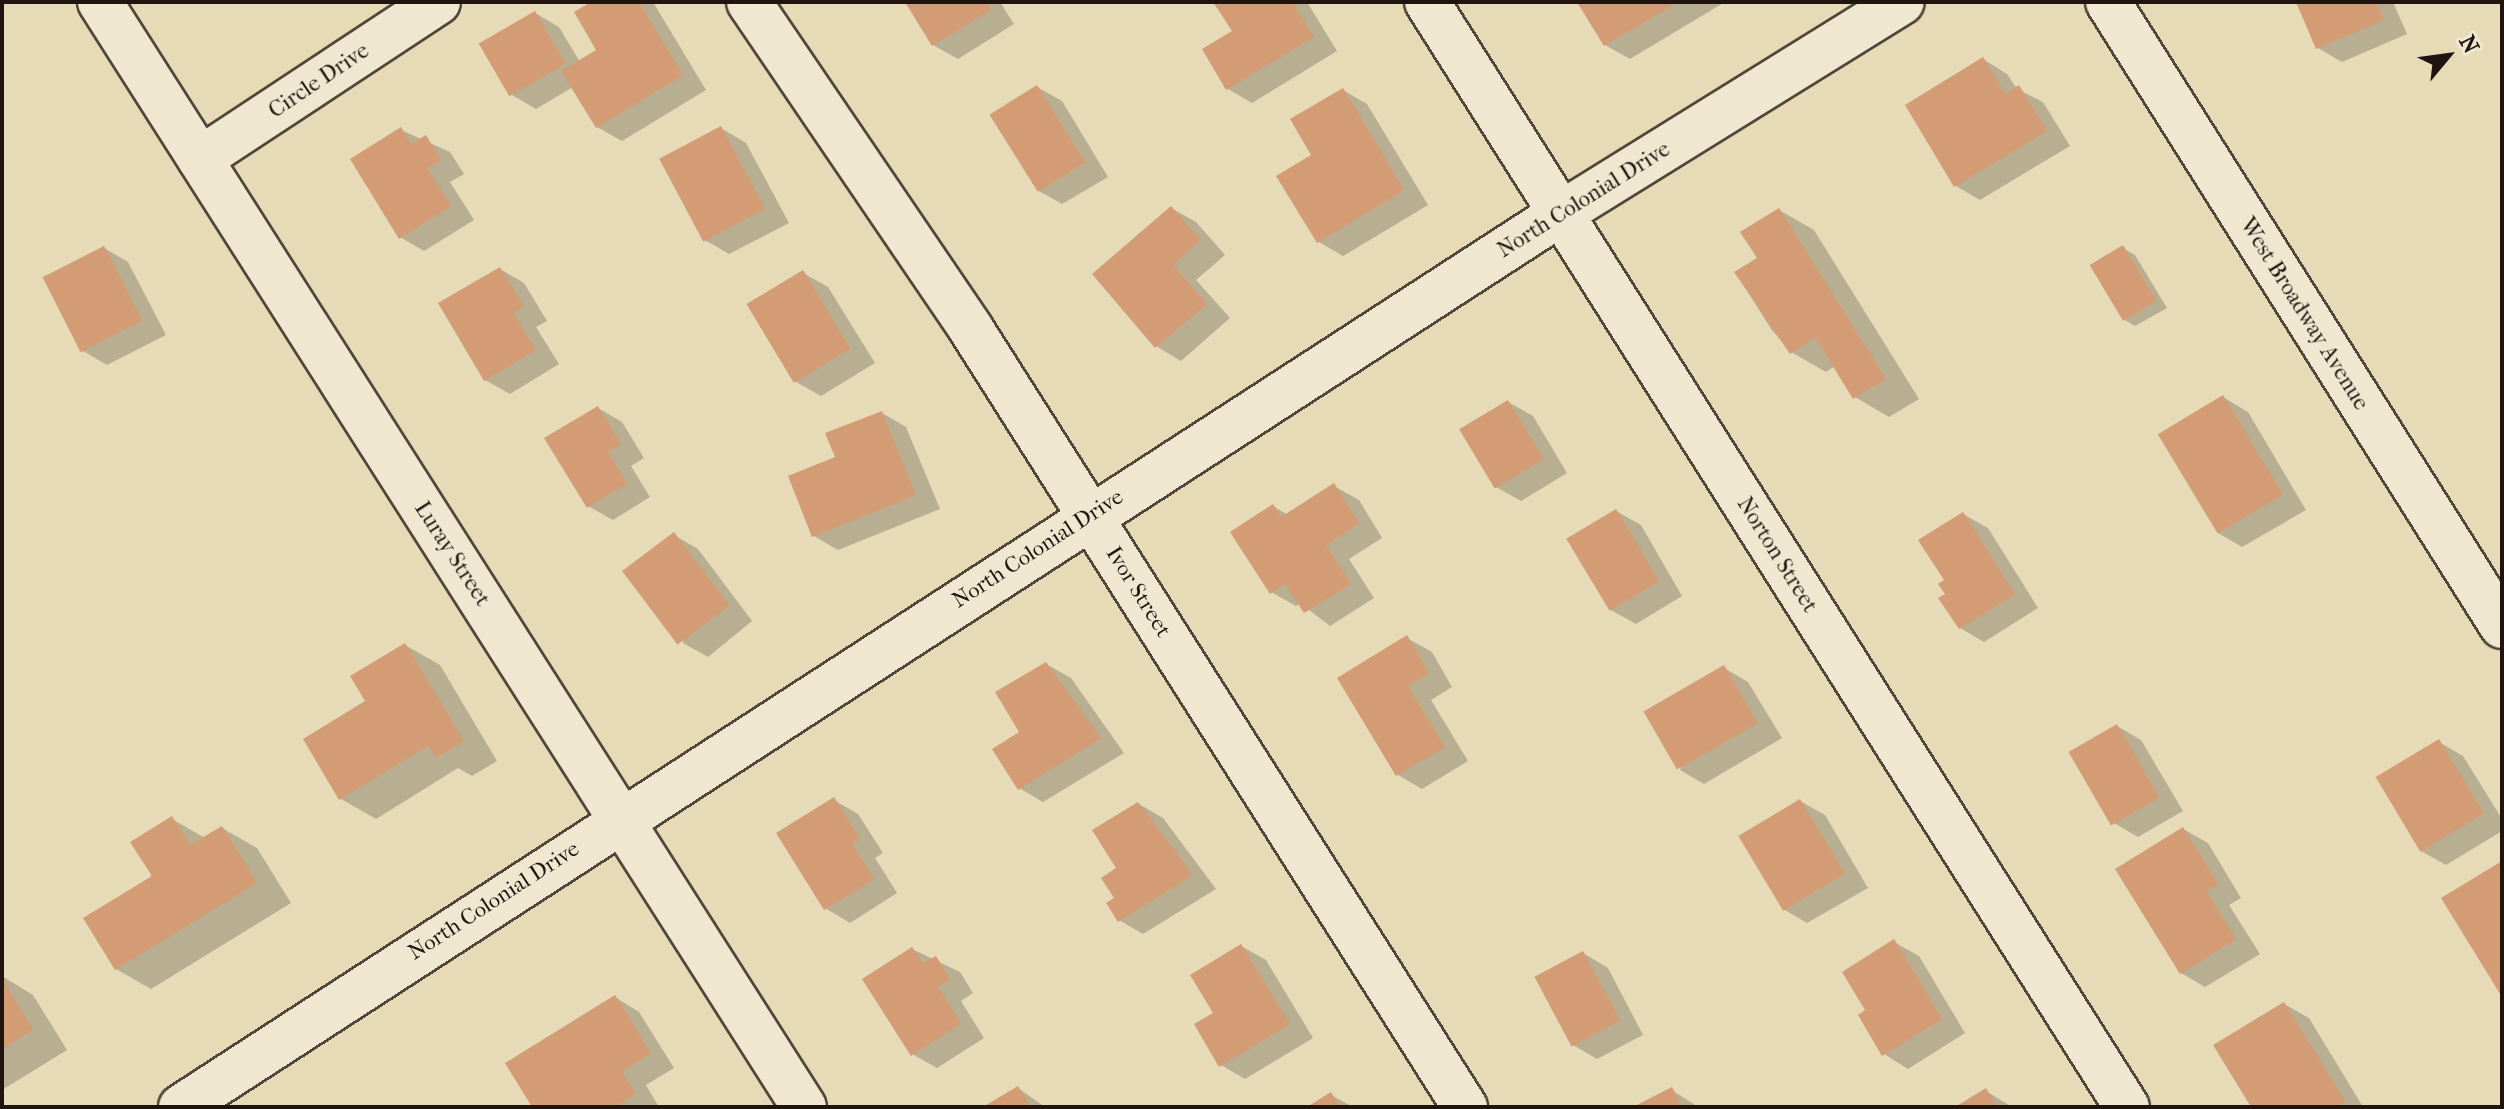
<!DOCTYPE html>
<style>
body{margin:0}
#map{position:relative;width:2504px;height:1109px;overflow:hidden;background:#e7dab6;font-family:"IM FELL French Canon",serif}
div>[style]{position:absolute}
[style*='--x']{left:calc(var(--x)*1px);top:calc(var(--y)*1px);width:calc(var(--w)*1px);rotate:calc(var(--a)*1deg)}
.shadow>*{inset:0;background:#0003}
.building>*{inset:0;background:#d39c74;transform-origin:0 0}
.roads{filter:drop-shadow(2px 0 #514639) drop-shadow(-2px 0 #514639) drop-shadow(0 2px #514639) drop-shadow(0 -2px #514639)}
.street>*{height:44px;margin:-22px;padding:0 22px;transform-origin:22px;border-radius:22px;background:#efe7d0}
span{translate:-50% -50%;white-space:nowrap;text-align:center;line-height:1.15;-webkit-text-stroke:8px #efe7d0;paint-order:stroke}
.street-label{font-size:22px;color:#1f140f}
.frame{position:absolute;inset:0;border:4px solid #1f140f;pointer-events:none}
.north{position:absolute;left:2408px;top:16px;width:80px;height:80px;-webkit-text-stroke:6px #efe7d0;paint-order:stroke;rotate:61deg;font-size:22px;font-weight:700;line-height:32px;text-align:center;color:#1f140f}
.north::after{content:'';display:block;margin:auto;width:28px;height:36px;background:#1f140f;clip-path:polygon(50% 0,100% 100%,50% 72%,0 100%)}
</style>
<div id="map">
<div class="shadow">
<div style="clip-path:polygon(595px 2px,653px 2px,706px 90px,622px 141px,597px 127px,573px 87px,536px 109px,512px 95px,535px 13px,559px 27px,580px 62px,599px 50px)"></div>
<div style="clip-path:polygon(907px 2px,1000px 2px,1014px 24px,958px 59px,933px 45px)"></div>
<div style="clip-path:polygon(1216px 2px,1307px 2px,1337px 51px,1252px 103px,1228px 89px,1234px 32px)"></div>
<div style="clip-path:polygon(1579px 2px,1725px 2px,1630px 59px,1605px 45px)"></div>
<div style="clip-path:polygon(2298px 2px,2393px 2px,2407px 34px,2342px 62px,2318px 48px)"></div>
<div style="clip-path:polygon(1983px 59px,2007px 74px,2017px 89px,2043px 102px,2070px 146px,1980px 200px,1956px 186px)"></div>
<div style="clip-path:polygon(1037px 87px,1062px 101px,1108px 177px,1062px 204px,1037px 190px)"></div>
<div style="clip-path:polygon(1343px 90px,1367px 104px,1428px 205px,1343px 256px,1319px 242px)"></div>
<div style="clip-path:polygon(721px 128px,746px 143px,789px 223px,729px 254px,705px 240px)"></div>
<div style="clip-path:polygon(401px 130px,450px 152px,464px 174px,450px 182px,474px 220px,424px 251px,400px 237px)"></div>
<div style="clip-path:polygon(1171px 208px,1196px 222px,1225px 255px,1196px 280px,1230px 318px,1181px 361px,1156px 346px)"></div>
<div style="clip-path:polygon(1779px 210px,1814px 230px,1919px 399px,1889px 417px,1855px 397px,1835px 366px,1826px 372px,1791px 352px,1771px 329px,1736px 273px,1759px 259px)"></div>
<div style="clip-path:polygon(104px 248px,128px 262px,166px 335px,107px 365px,83px 351px)"></div>
<div style="clip-path:polygon(2123px 248px,2135px 255px,2167px 308px,2135px 326px,2123px 319px)"></div>
<div style="clip-path:polygon(500px 269px,524px 283px,547px 321px,536px 327px,559px 364px,510px 394px,485px 380px)"></div>
<div style="clip-path:polygon(803px 273px,828px 287px,875px 363px,821px 396px,796px 382px)"></div>
<div style="clip-path:polygon(2223px 397px,2248px 412px,2306px 510px,2242px 547px,2218px 533px)"></div>
<div style="clip-path:polygon(1508px 402px,1533px 416px,1567px 473px,1521px 501px,1496px 487px)"></div>
<div style="clip-path:polygon(598px 408px,622px 422px,644px 458px,631px 466px,650px 497px,613px 520px,588px 506px)"></div>
<div style="clip-path:polygon(882px 413px,906px 427px,940px 509px,838px 550px,814px 536px,838px 458px)"></div>
<div style="clip-path:polygon(1334px 486px,1359px 500px,1382px 538px,1349px 559px,1374px 598px,1330px 626px,1300px 603px,1296px 606px,1271px 592px,1273px 506px,1288px 515px)"></div>
<div style="clip-path:polygon(1616px 511px,1641px 525px,1682px 596px,1636px 624px,1611px 610px)"></div>
<div style="clip-path:polygon(1963px 514px,1988px 528px,2038px 608px,1984px 642px,1960px 628px,1947px 595px)"></div>
<div style="clip-path:polygon(674px 535px,698px 549px,752px 621px,708px 657px,683px 643px)"></div>
<div style="clip-path:polygon(1407px 638px,1432px 652px,1452px 687px,1431px 700px,1468px 761px,1422px 789px,1398px 775px)"></div>
<div style="clip-path:polygon(405px 645px,440px 665px,497px 761px,472px 776px,458px 768px,376px 819px,341px 799px,367px 702px)"></div>
<div style="clip-path:polygon(1046px 664px,1071px 678px,1124px 753px,1043px 802px,1019px 788px,1022px 733px)"></div>
<div style="clip-path:polygon(1724px 668px,1748px 682px,1782px 738px,1704px 784px,1680px 770px)"></div>
<div style="clip-path:polygon(2117px 726px,2141px 740px,2183px 811px,2138px 837px,2114px 823px)"></div>
<div style="clip-path:polygon(2439px 742px,2463px 756px,2502px 819px,2502px 831px,2446px 865px,2421px 851px)"></div>
<div style="clip-path:polygon(834px 800px,858px 814px,883px 853px,875px 858px,897px 893px,850px 923px,825px 908px)"></div>
<div style="clip-path:polygon(1800px 801px,1825px 815px,1868px 888px,1807px 923px,1783px 909px)"></div>
<div style="clip-path:polygon(1139px 804px,1163px 818px,1216px 889px,1143px 934px,1119px 920px,1117px 899px,1118px 868px)"></div>
<div style="clip-path:polygon(172px 819px,205px 838px,222px 828px,257px 848px,291px 903px,151px 989px,116px 969px)"></div>
<div style="clip-path:polygon(2183px 829px,2208px 843px,2241px 898px,2229px 905px,2260px 954px,2205px 987px,2181px 973px)"></div>
<div style="clip-path:polygon(1894px 942px,1919px 956px,1965px 1033px,1908px 1069px,1884px 1054px,1868px 1011px)"></div>
<div style="clip-path:polygon(1241px 946px,1266px 960px,1313px 1038px,1245px 1079px,1221px 1065px,1216px 1014px)"></div>
<div style="clip-path:polygon(912px 949px,960px 972px,973px 993px,961px 1001px,984px 1038px,937px 1068px,912px 1054px)"></div>
<div style="clip-path:polygon(1583px 953px,1608px 968px,1643px 1035px,1597px 1059px,1573px 1045px)"></div>
<div style="clip-path:polygon(2px 976px,33px 995px,67px 1050px,2px 1090px)"></div>
<div style="clip-path:polygon(615px 997px,639px 1012px,674px 1068px,646px 1085px,659px 1107px,534px 1107px)"></div>
<div style="clip-path:polygon(2284px 1004px,2309px 1018px,2363px 1107px,2253px 1107px)"></div>
<div style="clip-path:polygon(1018px 1088px,1045px 1107px,986px 1107px)"></div>
<div style="clip-path:polygon(1672px 1090px,1698px 1107px,1638px 1107px)"></div>
<div style="clip-path:polygon(1986px 1091px,2012px 1107px,1959px 1107px)"></div>
<div style="clip-path:polygon(1331px 1095px,1353px 1107px,1311px 1107px)"></div>
</div>
<div class="building">
<div style="clip-path:polygon(591px 2px,639px 2px,683px 75px,596px 128px,561px 71px,596px 50px,574px 12px)"></div>
<div style="clip-path:polygon(905px 2px,986px 2px,991px 10px,932px 46px)"></div>
<div style="clip-path:polygon(1213px 2px,1292px 2px,1314px 37px,1226px 90px,1202px 49px,1232px 31px)"></div>
<div style="clip-path:polygon(1577px 2px,1678px 2px,1604px 46px)"></div>
<div style="clip-path:polygon(2296px 2px,2376px 2px,2384px 20px,2316px 49px)"></div>
<div style="left:535px;top:11px;width:61px;height:65px;rotate:60deg"></div>
<div style="clip-path:polygon(1983px 57px,2005px 94px,2019px 85px,2047px 131px,1954px 187px,1905px 105px)"></div>
<div style="left:1037px;top:85px;width:91px;height:56px;rotate:58deg"></div>
<div style="clip-path:polygon(1343px 88px,1404px 190px,1317px 243px,1276px 176px,1311px 155px,1290px 119px)"></div>
<div style="left:721px;top:126px;width:94px;height:70px;rotate:62deg"></div>
<div style="clip-path:polygon(401px 127px,411px 144px,426px 135px,441px 160px,427px 168px,451px 206px,399px 239px,350px 159px)"></div>
<div style="clip-path:polygon(1171px 206px,1201px 240px,1173px 265px,1207px 304px,1155px 348px,1092px 274px)"></div>
<div style="clip-path:polygon(1779px 208px,1886px 379px,1853px 399px,1815px 337px,1790px 354px,1734px 272px,1757px 258px,1740px 232px)"></div>
<div style="left:2123px;top:245px;width:65px;height:39px;rotate:59deg"></div>
<div style="left:104px;top:246px;width:84px;height:69px;rotate:63deg"></div>
<div style="clip-path:polygon(500px 267px,524px 307px,513px 313px,536px 350px,484px 381px,438px 303px)"></div>
<div style="left:803px;top:270px;width:92px;height:66px;rotate:59deg"></div>
<div style="left:2223px;top:395px;width:116px;height:76px;rotate:59deg"></div>
<div style="left:1508px;top:400px;width:69px;height:57px;rotate:59deg"></div>
<div style="clip-path:polygon(598px 406px,621px 444px,608px 452px,627px 483px,587px 508px,544px 438px)"></div>
<div style="clip-path:polygon(882px 411px,916px 495px,812px 537px,788px 476px,835px 457px,825px 433px)"></div>
<div style="clip-path:polygon(1334px 483px,1359px 523px,1326px 545px,1351px 584px,1304px 613px,1285px 584px,1270px 594px,1230px 532px,1273px 504px,1281px 517px)"></div>
<div style="left:1616px;top:509px;width:84px;height:58px;rotate:59deg"></div>
<div style="clip-path:polygon(1963px 512px,2015px 594px,1959px 629px,1938px 598px,1945px 594px,1938px 584px,1944px 580px,1918px 540px)"></div>
<div style="left:674px;top:532px;width:92px;height:65px;rotate:53deg"></div>
<div style="clip-path:polygon(1407px 635px,1429px 673px,1408px 686px,1445px 747px,1396px 776px,1337px 678px)"></div>
<div style="clip-path:polygon(405px 643px,464px 741px,436px 758px,428px 746px,339px 800px,303px 739px,365px 701px,350px 676px)"></div>
<div style="clip-path:polygon(1046px 662px,1101px 738px,1018px 790px,992px 749px,1019px 732px,995px 692px)"></div>
<div style="left:1724px;top:665px;width:67px;height:93px;rotate:60deg"></div>
<div style="left:2117px;top:724px;width:85px;height:56px;rotate:60deg"></div>
<div style="left:2439px;top:739px;width:87px;height:74px;rotate:59deg"></div>
<div style="clip-path:polygon(834px 797px,860px 839px,852px 844px,874px 879px,824px 910px,776px 833px)"></div>
<div style="left:1800px;top:799px;width:87px;height:72px;rotate:59deg"></div>
<div style="clip-path:polygon(1138px 802px,1193px 875px,1118px 922px,1106px 903px,1114px 898px,1101px 878px,1116px 868px,1092px 830px)"></div>
<div style="clip-path:polygon(172px 816px,190px 845px,222px 826px,257px 883px,115px 970px,83px 918px,152px 876px,130px 842px)"></div>
<div style="clip-path:polygon(2183px 827px,2218px 884px,2206px 891px,2236px 939px,2180px 974px,2115px 869px)"></div>
<div style="clip-path:polygon(2502px 861px,2502px 997px,2441px 898px)"></div>
<div style="clip-path:polygon(1894px 939px,1942px 1019px,1882px 1056px,1858px 1015px,1865px 1010px,1842px 972px)"></div>
<div style="clip-path:polygon(1241px 944px,1290px 1024px,1219px 1067px,1194px 1024px,1213px 1013px,1190px 975px)"></div>
<div style="clip-path:polygon(912px 947px,923px 963px,936px 956px,950px 979px,938px 987px,961px 1023px,911px 1056px,862px 979px)"></div>
<div style="left:1583px;top:951px;width:79px;height:55px;rotate:62deg"></div>
<div style="clip-path:polygon(2px 978px,33px 1030px,2px 1049px)"></div>
<div style="clip-path:polygon(615px 995px,651px 1053px,622px 1071px,636px 1094px,615px 1107px,532px 1107px,505px 1063px)"></div>
<div style="clip-path:polygon(2284px 1002px,2345px 1101px,2336px 1107px,2251px 1107px,2213px 1045px)"></div>
<div style="clip-path:polygon(1018px 1086px,1031px 1107px,983px 1107px)"></div>
<div style="clip-path:polygon(1672px 1087px,1682px 1107px,1633px 1107px)"></div>
<div style="clip-path:polygon(1986px 1088px,1997px 1107px,1955px 1107px)"></div>
<div style="clip-path:polygon(1331px 1092px,1340px 1107px,1307px 1107px)"></div>
</div>
<div class="roads">
<div class="street">
<div style="--x:100;--y:2;--w:1310;--a:57.5"></div>
<div style="--x:749;--y:2;--w:395;--a:55.8"></div>
<div style="--x:971;--y:329;--w:922;--a:57.59"></div>
<div style="--x:1427;--y:2;--w:1308;--a:57.65"></div>
<div style="--x:2108;--y:2;--w:738;--a:57.73"></div>
<div style="--x:200;--y:159;--w:285;--a:-33.4"></div>
<div style="--x:181;--y:1107;--w:1643;--a:-32.93"></div>
<div style="--x:1560;--y:214;--w:402;--a:-31.8"></div>
</div>
</div>
<div class="street-label">
<span style="left:319px;top:81px;rotate:-34deg">Circle Drive</span>
<span style="left:1584px;top:200px;rotate:-32deg">North Colonial Drive</span>
<span style="left:2304px;top:314px;rotate:58deg">West Broadway Avenue</span>
<span style="left:1038px;top:549px;rotate:-33deg">North Colonial Drive</span>
<span style="left:452px;top:554px;rotate:57deg">Luray Street</span>
<span style="left:1777px;top:555px;rotate:58deg">Norton Street</span>
<span style="left:1138px;top:592px;rotate:58deg">Ivor Street</span>
<span style="left:494px;top:901px;rotate:-33deg">North Colonial Drive</span>
</div>
<div class="frame"></div>
<div class="north">N</div>
</div>
